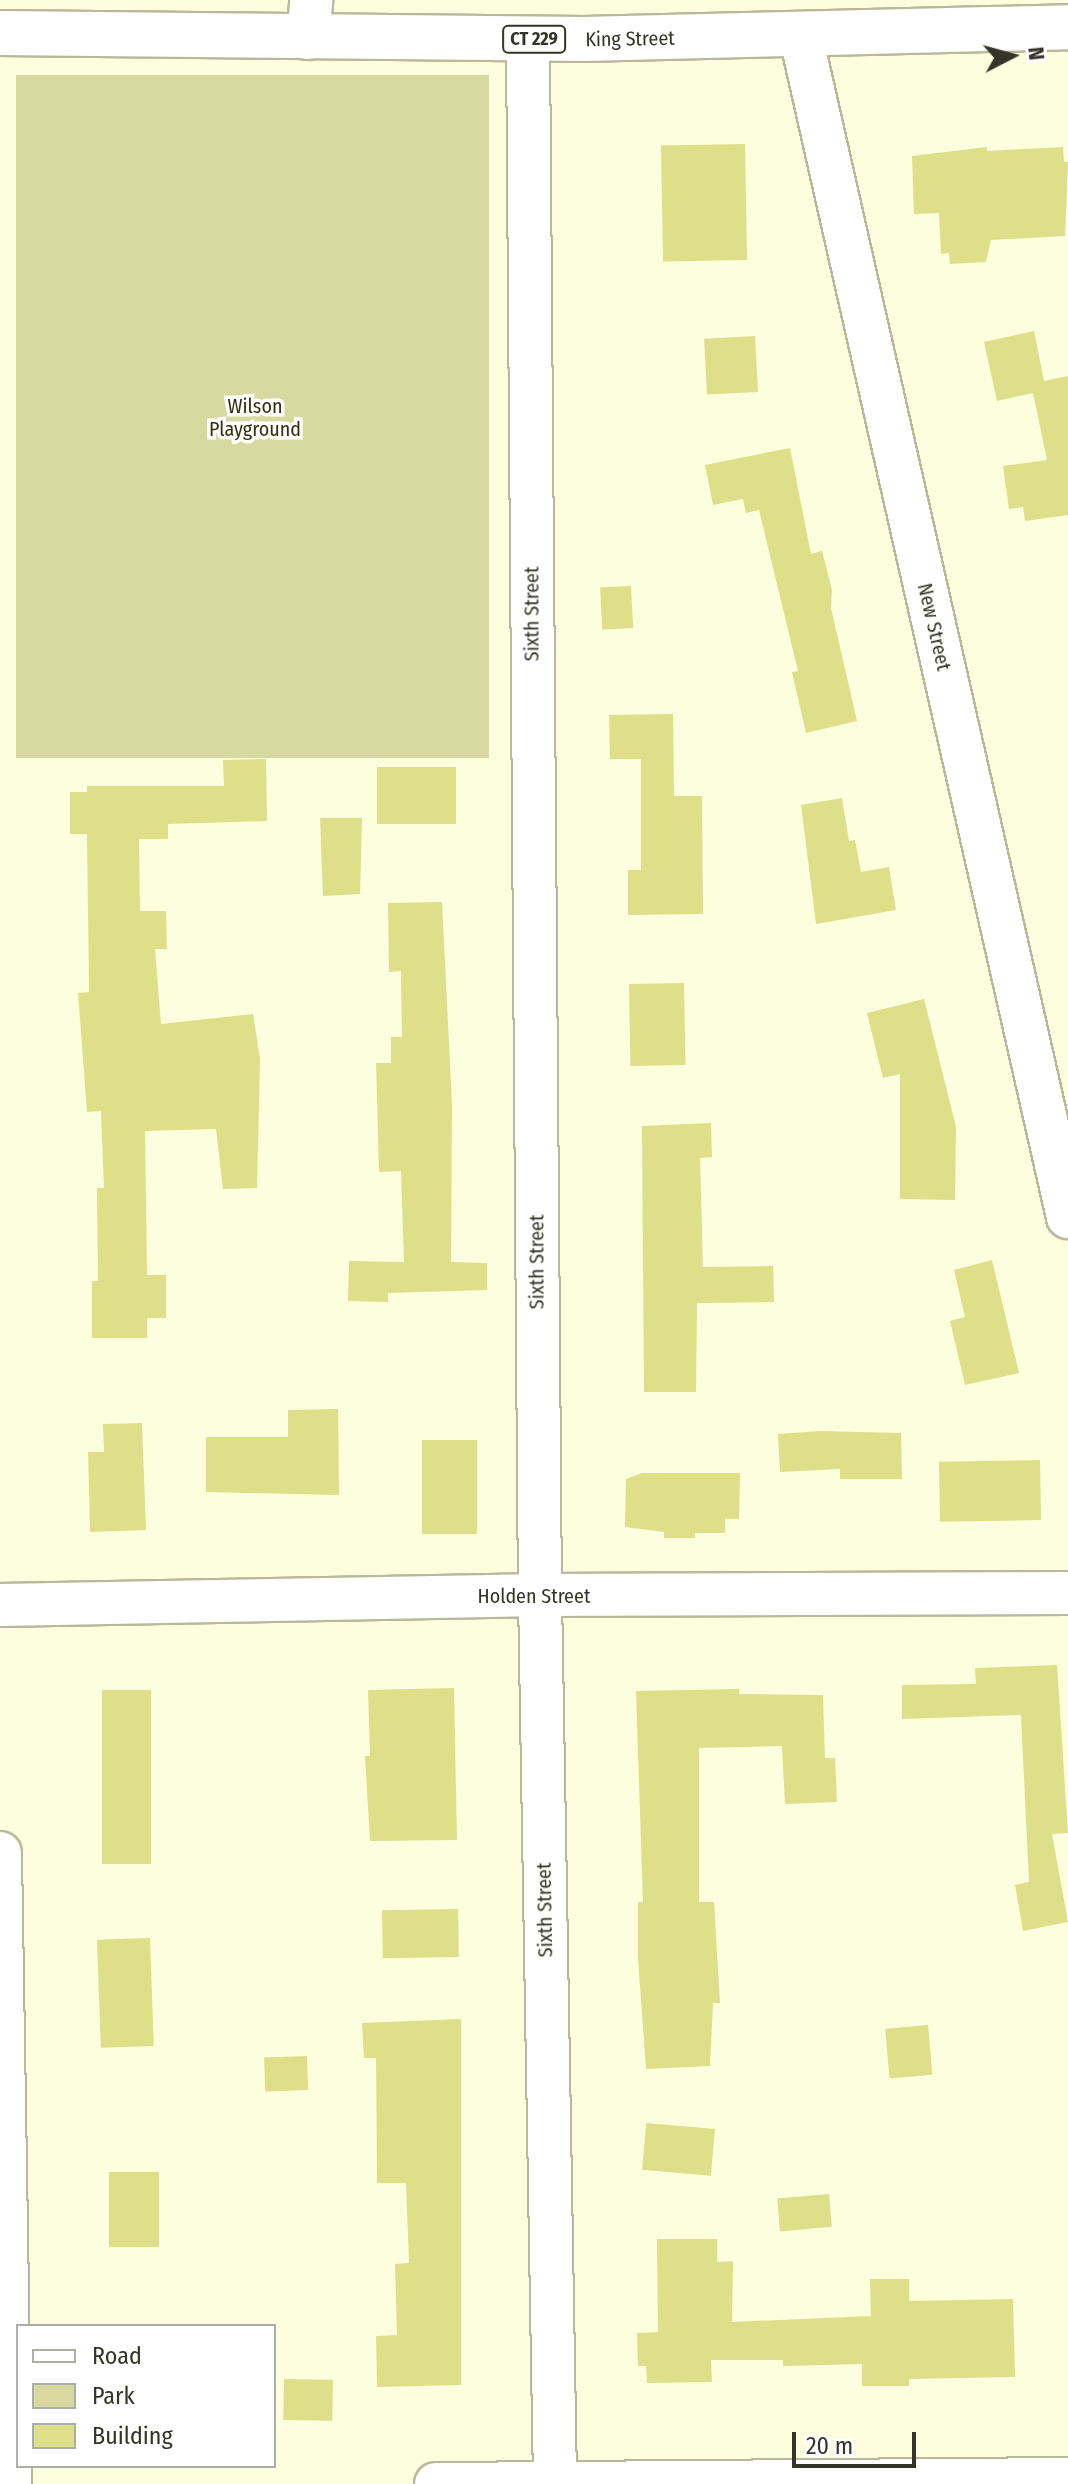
<!DOCTYPE html>
<style>
body{margin:0}
#map{position:relative;width:1068px;height:2484px;overflow:hidden;background:#fcfede;font-family:"Fira Sans Condensed",sans-serif}
div>[style]{position:absolute}
[style*='--x']{left:calc(var(--x)*1px);top:calc(var(--y)*1px);width:calc(var(--w)*1px);rotate:calc(var(--a)*1deg)}
.green>*{inset:0;background:#d8d9a0;transform-origin:0 0}
.building>*{inset:0;background:#dedf89;transform-origin:0 0}
.roads{filter:drop-shadow(2px 0 #b8b99b) drop-shadow(-2px 0 #b8b99b) drop-shadow(0 2px #b8b99b) drop-shadow(0 -2px #b8b99b)}
.minor>*{height:42px;margin:-21px;padding:0 21px;transform-origin:21px;border-radius:21px;background:#fff}
.major>*{height:44px;margin:-22px;padding:0 22px;transform-origin:22px;border-radius:22px;background:#fff}
span{translate:-50% -50%;white-space:nowrap;text-align:center;line-height:1.15;-webkit-text-stroke:7px #fff;paint-order:stroke}
.shield-label span{padding:2px 6px;background:#fff;border:2px solid;border-radius:6px;-webkit-text-stroke-width:0}
.shield-label{font-size:18px;color:#343428;font-weight:700}
.street-label{font-size:20px;color:#343428}
.park-label{font-size:20px;color:#31310b}
.legend{position:absolute;left:16px;top:2324px;width:260px;height:144px;box-sizing:border-box;background:#fff;border:2px solid #aeaea9;margin:0;padding:10px 14px;list-style:none;font-size:24px;color:#343428}
.legend li{display:flex;align-items:center;gap:16px;height:40px}
.legend b{width:40px;border:2px solid #aeaea9}
.north{position:absolute;left:972px;top:16px;width:80px;height:80px;-webkit-text-stroke:6px #fff;paint-order:stroke;rotate:84deg;font-size:22px;font-weight:700;line-height:32px;text-align:center;color:#343428}
.north::after{content:'';display:block;margin:auto;width:28px;height:36px;background:#343428;clip-path:polygon(50% 0,100% 100%,50% 72%,0 100%)}
.scale{position:absolute;left:792px;top:2432px;width:124px;height:36px;box-sizing:border-box;border:4px solid #343428;border-top:0;padding-left:10px;font-size:24px;line-height:28px;white-space:nowrap;color:#343428;-webkit-text-stroke:6px #fff;paint-order:stroke}
</style>
<div id="map">
<div class="green">
<div style="left:489px;top:75px;width:683px;height:473px;rotate:90deg"></div>
</div>
<div class="building">
<div style="left:745px;top:144px;width:116px;height:84px;rotate:89deg"></div>
<div style="clip-path:polygon(987px 147px,987px 151px,1063px 147px,1064px 162px,1068px 162px,1065px 236px,991px 240px,986px 262px,950px 264px,949px 253px,941px 254px,939px 213px,914px 214px,912px 156px)"></div>
<div style="clip-path:polygon(1034px 331px,1044px 381px,1068px 376px,1068px 515px,1025px 521px,1023px 507px,1009px 509px,1003px 466px,1047px 460px,1033px 393px,997px 401px,984px 342px)"></div>
<div style="left:755px;top:336px;width:56px;height:51px;rotate:87deg"></div>
<div style="clip-path:polygon(790px 448px,811px 554px,822px 551px,832px 590px,831px 608px,857px 721px,806px 733px,792px 672px,798px 671px,759px 510px,746px 513px,743px 499px,713px 505px,705px 465px)"></div>
<div style="left:631px;top:586px;width:42px;height:31px;rotate:87deg"></div>
<div style="clip-path:polygon(673px 714px,674px 796px,702px 796px,703px 914px,628px 915px,628px 870px,641px 870px,641px 759px,610px 759px,609px 715px)"></div>
<div style="clip-path:polygon(266px 759px,267px 821px,168px 824px,168px 839px,139px 839px,140px 911px,166px 911px,167px 949px,155px 949px,161px 1024px,253px 1014px,260px 1058px,257px 1188px,223px 1189px,216px 1129px,145px 1131px,147px 1275px,166px 1275px,166px 1318px,147px 1318px,147px 1338px,92px 1338px,92px 1281px,98px 1281px,97px 1188px,104px 1188px,101px 1111px,87px 1112px,78px 993px,89px 992px,87px 834px,70px 834px,70px 792px,87px 792px,87px 786px,224px 786px,223px 760px)"></div>
<div style="left:377px;top:767px;width:79px;height:57px"></div>
<div style="clip-path:polygon(842px 798px,849px 841px,855px 840px,861px 872px,889px 867px,896px 910px,816px 924px,801px 805px)"></div>
<div style="clip-path:polygon(320px 818px,362px 818px,360px 894px,323px 896px)"></div>
<div style="clip-path:polygon(442px 902px,452px 1105px,451px 1262px,487px 1263px,487px 1290px,388px 1293px,388px 1302px,348px 1301px,349px 1261px,404px 1262px,401px 1171px,379px 1172px,376px 1063px,391px 1063px,391px 1037px,402px 1037px,401px 971px,389px 972px,388px 903px)"></div>
<div style="left:684px;top:983px;width:82px;height:55px;rotate:89deg"></div>
<div style="clip-path:polygon(924px 999px,956px 1127px,955px 1200px,900px 1199px,900px 1074px,883px 1078px,867px 1013px)"></div>
<div style="clip-path:polygon(711px 1123px,712px 1157px,700px 1158px,703px 1267px,773px 1266px,774px 1302px,697px 1303px,696px 1392px,644px 1392px,642px 1126px)"></div>
<div style="clip-path:polygon(992px 1260px,1019px 1373px,965px 1385px,950px 1321px,965px 1317px,954px 1270px)"></div>
<div style="clip-path:polygon(338px 1409px,339px 1495px,206px 1492px,206px 1437px,288px 1437px,288px 1410px)"></div>
<div style="clip-path:polygon(142px 1423px,146px 1530px,90px 1532px,88px 1452px,104px 1452px,103px 1424px)"></div>
<div style="clip-path:polygon(819px 1431px,901px 1433px,902px 1479px,840px 1479px,840px 1469px,780px 1472px,778px 1434px)"></div>
<div style="left:422px;top:1440px;width:55px;height:94px"></div>
<div style="left:1040px;top:1460px;width:60px;height:101px;rotate:89deg"></div>
<div style="clip-path:polygon(642px 1473px,740px 1473px,739px 1519px,725px 1519px,725px 1533px,695px 1533px,695px 1538px,664px 1538px,664px 1532px,625px 1527px,626px 1479px)"></div>
<div style="clip-path:polygon(1057px 1665px,1068px 1833px,1052px 1834px,1068px 1922px,1023px 1931px,1015px 1885px,1029px 1882px,1021px 1715px,902px 1719px,902px 1685px,976px 1684px,975px 1668px)"></div>
<div style="clip-path:polygon(454px 1688px,457px 1840px,370px 1841px,365px 1756px,370px 1756px,368px 1690px)"></div>
<div style="clip-path:polygon(739px 1689px,739px 1694px,823px 1695px,825px 1758px,835px 1758px,837px 1802px,785px 1804px,782px 1746px,699px 1748px,699px 1902px,714px 1902px,720px 2003px,713px 2003px,710px 2066px,646px 2069px,638px 1959px,638px 1902px,643px 1902px,636px 1691px)"></div>
<div style="left:102px;top:1690px;width:49px;height:174px"></div>
<div style="left:458px;top:1909px;width:48px;height:76px;rotate:89deg"></div>
<div style="left:150px;top:1938px;width:108px;height:53px;rotate:88deg"></div>
<div style="clip-path:polygon(461px 2019px,461px 2385px,377px 2387px,376px 2336px,397px 2335px,395px 2264px,409px 2263px,406px 2183px,377px 2183px,376px 2058px,364px 2058px,362px 2023px)"></div>
<div style="left:928px;top:2025px;width:50px;height:43px;rotate:85deg"></div>
<div style="left:307px;top:2056px;width:34px;height:43px;rotate:88deg"></div>
<div style="left:715px;top:2129px;width:47px;height:69px;rotate:95deg"></div>
<div style="left:109px;top:2172px;width:50px;height:75px"></div>
<div style="left:829px;top:2194px;width:33px;height:52px;rotate:85deg"></div>
<div style="clip-path:polygon(657px 2239px,717px 2239px,717px 2262px,733px 2261px,732px 2322px,871px 2316px,870px 2279px,909px 2279px,909px 2301px,1013px 2299px,1015px 2377px,909px 2379px,909px 2386px,862px 2386px,862px 2364px,783px 2366px,783px 2360px,711px 2360px,712px 2382px,647px 2383px,646px 2366px,638px 2366px,637px 2333px,658px 2332px)"></div>
<div style="left:284px;top:2379px;width:49px;height:41px;rotate:1deg"></div>
</div>
<div class="roads">
<div class="minor">
<div style="--x:801;--y:37;--w:1210;--a:77.25"></div>
<div style="--x:308;--y:38;--w:38;--a:-85"></div>
<div style="--x:528;--y:39;--w:1556;--a:89.56"></div>
<div style="--x:540;--y:1595;--w:889;--a:89.03"></div>
<div style="--x:0;--y:1605;--w:540;--a:-1.06"></div>
<div style="--x:540;--y:1595;--w:528;--a:-0.22"></div>
<div style="--x:0;--y:1853;--w:631;--a:89.09"></div>
<div style="--x:436;--y:2484;--w:632;--a:-0.45"></div>
</div>
<div class="major">
<div style="--x:0;--y:33;--w:584;--a:0.59"></div>
<div style="--x:584;--y:39;--w:484;--a:-1.4"></div>
</div>
</div>
<div class="shield-label">
<span style="left:534px;top:39px">CT 229</span>
</div>
<div class="street-label">
<span style="left:630px;top:39px;rotate:-1deg">King Street</span>
<span style="left:532px;top:614px;rotate:-90deg">Sixth Street</span>
<span style="left:934px;top:627px;rotate:77deg">New Street</span>
<span style="left:537px;top:1262px;rotate:-90deg">Sixth Street</span>
<span style="left:534px;top:1596px">Holden Street</span>
<span style="left:545px;top:1910px;rotate:-91deg">Sixth Street</span>
</div>
<div class="park-label">
<span style="left:255px;top:418px">Wilson<br>Playground</span>
</div>
<ul class="legend">
<li><b style="height:10px;background:#fff"></b>Road</li>
<li><b style="height:22px;background:#d8d9a0"></b>Park</li>
<li><b style="height:22px;background:#dedf89"></b>Building</li>
</ul>
<div class="north">N</div>
<div class="scale">20 m</div>
</div>
